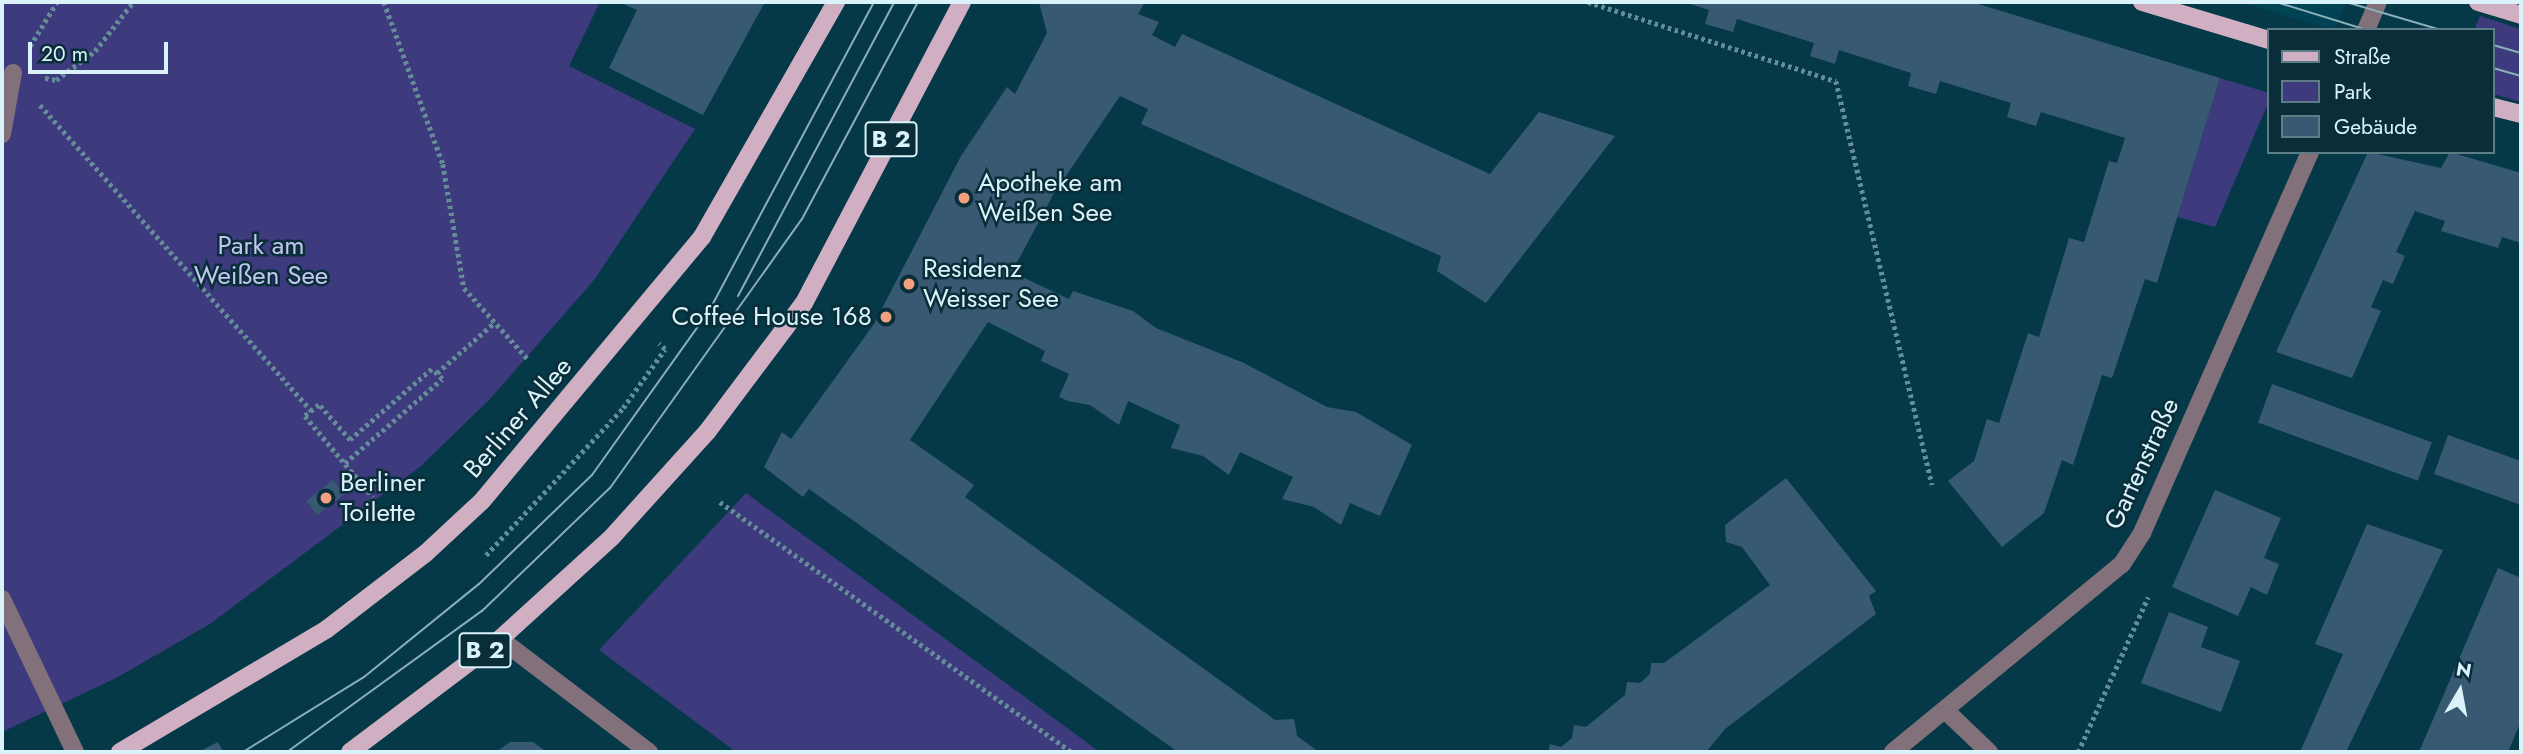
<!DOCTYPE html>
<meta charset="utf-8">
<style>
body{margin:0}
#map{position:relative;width:2523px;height:754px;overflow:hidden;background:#053947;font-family:Jost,sans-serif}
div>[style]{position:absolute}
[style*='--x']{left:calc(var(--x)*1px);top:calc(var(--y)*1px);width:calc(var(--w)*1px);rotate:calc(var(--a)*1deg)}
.built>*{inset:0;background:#004355}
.green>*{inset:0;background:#3d3a7d}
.building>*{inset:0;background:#385972;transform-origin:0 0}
.path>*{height:4.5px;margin-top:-2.25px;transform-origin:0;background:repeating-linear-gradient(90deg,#658d98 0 3.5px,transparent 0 7px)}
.minor>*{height:18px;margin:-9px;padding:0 9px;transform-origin:9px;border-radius:9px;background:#82717b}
.major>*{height:18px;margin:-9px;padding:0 9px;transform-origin:9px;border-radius:9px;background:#d0afc3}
.tram>*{height:2px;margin:-1px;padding:0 1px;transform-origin:1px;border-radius:1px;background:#8baeb8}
.dots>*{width:19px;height:19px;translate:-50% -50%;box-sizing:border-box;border:4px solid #092e39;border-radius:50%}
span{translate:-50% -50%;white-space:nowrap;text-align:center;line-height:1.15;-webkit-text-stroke:5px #092e39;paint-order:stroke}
.shield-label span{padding:2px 5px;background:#092e39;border:2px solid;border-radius:5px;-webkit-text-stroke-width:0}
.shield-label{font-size:24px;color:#daf2fa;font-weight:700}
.poi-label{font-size:26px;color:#daf2fa}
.left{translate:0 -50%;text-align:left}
.right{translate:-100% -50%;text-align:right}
.park-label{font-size:26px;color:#c2c5f0}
.street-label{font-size:26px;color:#daf2fa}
.frame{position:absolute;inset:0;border:4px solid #daf2fa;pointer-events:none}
.legend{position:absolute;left:2267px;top:28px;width:228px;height:126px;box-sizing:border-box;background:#092e39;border:2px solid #5d7c86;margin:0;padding:9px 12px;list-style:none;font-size:21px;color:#daf2fa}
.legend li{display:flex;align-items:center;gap:14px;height:35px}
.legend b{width:35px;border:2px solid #5d7c86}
.north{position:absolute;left:2425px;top:656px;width:70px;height:70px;-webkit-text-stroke:5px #092e39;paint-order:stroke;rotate:10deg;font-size:19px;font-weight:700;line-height:28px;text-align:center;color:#daf2fa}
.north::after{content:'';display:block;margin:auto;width:24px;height:32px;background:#daf2fa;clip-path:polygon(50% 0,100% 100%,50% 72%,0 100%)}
.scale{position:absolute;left:28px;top:42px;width:140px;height:32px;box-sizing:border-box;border:4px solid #daf2fa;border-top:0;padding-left:9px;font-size:21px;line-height:24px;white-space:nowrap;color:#daf2fa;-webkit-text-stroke:5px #092e39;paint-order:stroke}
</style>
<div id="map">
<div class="built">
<div style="clip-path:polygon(2238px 2px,2346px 2px,2334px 30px)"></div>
</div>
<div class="green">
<div style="clip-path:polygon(2px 2px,600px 2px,569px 66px,695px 129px,594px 280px,490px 399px,421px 466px,210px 624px,116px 678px,2px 732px)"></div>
<div style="clip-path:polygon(2480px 16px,2521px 29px,2521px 102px,2493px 94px,2493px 30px,2474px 30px)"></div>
<div style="clip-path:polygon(2220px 78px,2269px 93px,2269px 101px,2215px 227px,2177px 217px)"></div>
<div style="clip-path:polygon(746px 493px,1100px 752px,736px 752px,599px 650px)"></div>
</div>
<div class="building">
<div style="clip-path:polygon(619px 2px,765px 2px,703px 115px,609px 68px,637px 10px)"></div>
<div style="clip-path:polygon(1039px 2px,1145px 2px,1138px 14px,1159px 22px,1152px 35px,1175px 47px,1182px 34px,1490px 174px,1539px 112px,1615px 136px,1486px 303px,1437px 271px,1441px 256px,1141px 124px,1148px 109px,1120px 96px,1053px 195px,1012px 272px,1069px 299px,1073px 291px,1133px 311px,1156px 328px,1244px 363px,1327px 407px,1356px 412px,1412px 445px,1380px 516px,1350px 503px,1341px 525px,1314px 507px,1282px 499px,1293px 477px,1240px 452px,1229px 475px,1203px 456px,1171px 448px,1180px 425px,1128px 401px,1119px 425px,1090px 405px,1068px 401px,1059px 397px,1069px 374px,1041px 361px,1045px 351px,988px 322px,910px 440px,974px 485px,965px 497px,1275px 720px,1294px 719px,1297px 736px,1319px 752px,1178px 752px,809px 489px,803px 497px,764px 467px,782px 432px,791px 439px,874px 324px,961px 156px,1007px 87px,1015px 94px,1047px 33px)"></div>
<div style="clip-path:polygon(1684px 2px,1972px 2px,2220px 78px,2157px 283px,2145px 279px,2112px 378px,2102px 375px,2073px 465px,2062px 460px,2044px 513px,2002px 547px,1948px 481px,1974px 461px,1987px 419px,1999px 423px,2028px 333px,2039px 337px,2069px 238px,2084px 242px,2109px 161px,2117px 163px,2125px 138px,2041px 112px,2036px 126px,2007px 117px,2011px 103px,1940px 81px,1936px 94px,1908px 86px,1911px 73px,1839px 50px,1835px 64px,1810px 56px,1814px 43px,1737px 19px,1733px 32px,1705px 24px,1709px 10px)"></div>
<div style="clip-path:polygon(2368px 152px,2441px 168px,2450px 152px,2521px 173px,2521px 243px,2502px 237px,2498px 248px,2441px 231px,2445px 221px,2415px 211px,2396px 252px,2405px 256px,2393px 284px,2383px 280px,2371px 307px,2381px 311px,2352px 378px,2276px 352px)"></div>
<div style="left:2272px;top:384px;width:170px;height:41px;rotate:20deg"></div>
<div style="clip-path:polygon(2448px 435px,2521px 461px,2521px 505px,2434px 474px)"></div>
<div style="clip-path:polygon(1786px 478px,1876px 591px,1869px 596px,1876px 614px,1725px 729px,1707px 751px,1548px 752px,1550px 744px,1561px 747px,1572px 738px,1574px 725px,1586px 727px,1625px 695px,1627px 682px,1640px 683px,1650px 674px,1651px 663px,1664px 663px,1770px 585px,1742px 547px,1726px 542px,1725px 525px)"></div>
<div style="left:333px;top:480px;width:18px;height:34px;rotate:52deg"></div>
<div style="clip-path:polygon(2215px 490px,2281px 518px,2264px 558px,2279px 564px,2267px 595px,2251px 587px,2238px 616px,2172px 587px)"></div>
<div style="clip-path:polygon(2367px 524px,2443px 550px,2346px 752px,2300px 752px,2343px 654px,2315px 644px)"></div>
<div style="clip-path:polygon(2498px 568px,2521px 578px,2521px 721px,2508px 752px,2419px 752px)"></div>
<div style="clip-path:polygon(2169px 612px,2208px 627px,2201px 647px,2240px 661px,2221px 712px,2141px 683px)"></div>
<div style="clip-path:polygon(218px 742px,223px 751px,198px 752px)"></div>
<div style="clip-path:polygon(510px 742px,533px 742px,547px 752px,496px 752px)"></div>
</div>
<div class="path">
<div style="--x:384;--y:2;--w:172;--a:70"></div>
<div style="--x:443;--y:164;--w:126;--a:80.4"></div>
<div style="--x:464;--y:288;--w:96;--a:48"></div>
<div style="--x:1588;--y:2;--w:260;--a:17.7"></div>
<div style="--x:1836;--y:81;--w:415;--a:76.6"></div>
<div style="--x:30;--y:46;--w:52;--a:-58.5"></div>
<div style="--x:45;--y:78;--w:11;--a:10"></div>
<div style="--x:56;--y:80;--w:49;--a:-36.6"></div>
<div style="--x:95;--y:51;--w:62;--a:-52.2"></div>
<div style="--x:40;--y:105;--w:409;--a:48.4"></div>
<div style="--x:437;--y:373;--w:77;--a:-41.3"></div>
<div style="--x:345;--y:463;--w:128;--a:-40.9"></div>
<div style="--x:442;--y:379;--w:14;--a:-135"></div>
<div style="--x:432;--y:369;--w:108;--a:139.1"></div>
<div style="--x:350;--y:440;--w:47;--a:-131.5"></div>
<div style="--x:319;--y:405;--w:18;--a:142"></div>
<div style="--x:305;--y:416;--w:106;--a:50"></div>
<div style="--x:720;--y:502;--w:432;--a:35.4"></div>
<div style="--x:486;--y:555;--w:201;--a:-47"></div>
<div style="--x:623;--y:408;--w:72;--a:-54.6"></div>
<div style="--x:665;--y:349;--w:8;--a:-140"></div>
<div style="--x:775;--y:752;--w:52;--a:0"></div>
<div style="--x:2078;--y:752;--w:170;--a:-65.7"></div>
</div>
<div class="minor">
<div style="--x:2366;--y:30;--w:30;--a:-67"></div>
<div style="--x:2;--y:134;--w:62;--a:-79.8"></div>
<div style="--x:2;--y:599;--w:170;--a:64.5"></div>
<div style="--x:500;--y:639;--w:187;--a:37.2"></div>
<div style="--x:1945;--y:710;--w:61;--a:43.7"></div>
<div style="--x:1893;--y:752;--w:296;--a:-39.4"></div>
<div style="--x:2122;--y:564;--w:37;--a:-57"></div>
<div style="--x:2142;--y:533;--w:416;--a:-66.2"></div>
</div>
<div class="major">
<div style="--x:2142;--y:2;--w:133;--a:16.7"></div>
<div style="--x:2478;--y:2;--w:45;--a:16.8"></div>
<div style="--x:2493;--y:107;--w:29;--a:14"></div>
<div style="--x:120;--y:752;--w:241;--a:-30.7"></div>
<div style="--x:327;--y:629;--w:125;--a:-37.5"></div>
<div style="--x:426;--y:553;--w:76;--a:-42.9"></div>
<div style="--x:482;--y:501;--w:344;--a:-50.2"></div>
<div style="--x:702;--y:237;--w:271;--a:-60.3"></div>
<div style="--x:350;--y:752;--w:188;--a:-37"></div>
<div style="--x:500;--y:639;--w:151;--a:-42.3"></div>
<div style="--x:612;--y:537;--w:142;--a:-47.9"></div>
<div style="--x:707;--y:432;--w:161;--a:-53.1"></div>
<div style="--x:804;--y:303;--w:340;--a:-62.3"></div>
</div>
<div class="tram">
<div style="--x:2276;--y:2;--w:95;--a:17.1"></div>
<div style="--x:2346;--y:2;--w:99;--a:16.4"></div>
<div style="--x:2493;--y:45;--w:29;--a:16"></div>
<div style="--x:2493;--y:68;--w:29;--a:16"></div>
<div style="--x:738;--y:296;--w:333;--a:-62"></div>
<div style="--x:243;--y:752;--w:142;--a:-31.8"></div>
<div style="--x:364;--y:677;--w:148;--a:-39"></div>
<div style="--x:479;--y:584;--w:157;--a:-44"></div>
<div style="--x:592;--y:475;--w:201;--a:-54.5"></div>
<div style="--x:709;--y:311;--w:350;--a:-61.9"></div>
<div style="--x:287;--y:752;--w:241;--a:-35.9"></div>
<div style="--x:482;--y:611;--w:178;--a:-43.9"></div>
<div style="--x:610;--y:488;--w:330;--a:-54.5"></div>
<div style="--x:802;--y:219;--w:246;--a:-61.9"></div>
</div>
<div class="dots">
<div style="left:964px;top:198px;background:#f2a080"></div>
<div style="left:909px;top:284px;background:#f2a080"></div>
<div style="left:886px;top:317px;background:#f2a080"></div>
<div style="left:326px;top:498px;background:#f2a080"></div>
</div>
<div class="shield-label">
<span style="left:891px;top:139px">B 2</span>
<span style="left:485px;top:650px">B 2</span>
</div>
<div class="poi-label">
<span class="left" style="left:978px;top:198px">Apotheke am<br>Weißen See</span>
<span class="left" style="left:923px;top:284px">Residenz<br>Weisser See</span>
<span class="right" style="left:872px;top:317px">Coffee House 168</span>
<span class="left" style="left:340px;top:498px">Berliner<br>Toilette</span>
</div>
<div class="park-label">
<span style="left:261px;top:261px">Park am<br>Weißen See</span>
</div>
<div class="street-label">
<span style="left:518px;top:418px;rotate:-49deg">Berliner Allee</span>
<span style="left:2142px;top:464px;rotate:-65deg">Gartenstraße</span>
</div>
<div class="frame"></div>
<ul class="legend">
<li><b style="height:9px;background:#d0afc3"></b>Straße</li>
<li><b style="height:19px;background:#3d3a7d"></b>Park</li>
<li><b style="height:19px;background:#385972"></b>Gebäude</li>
</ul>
<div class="north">N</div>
<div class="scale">20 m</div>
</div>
